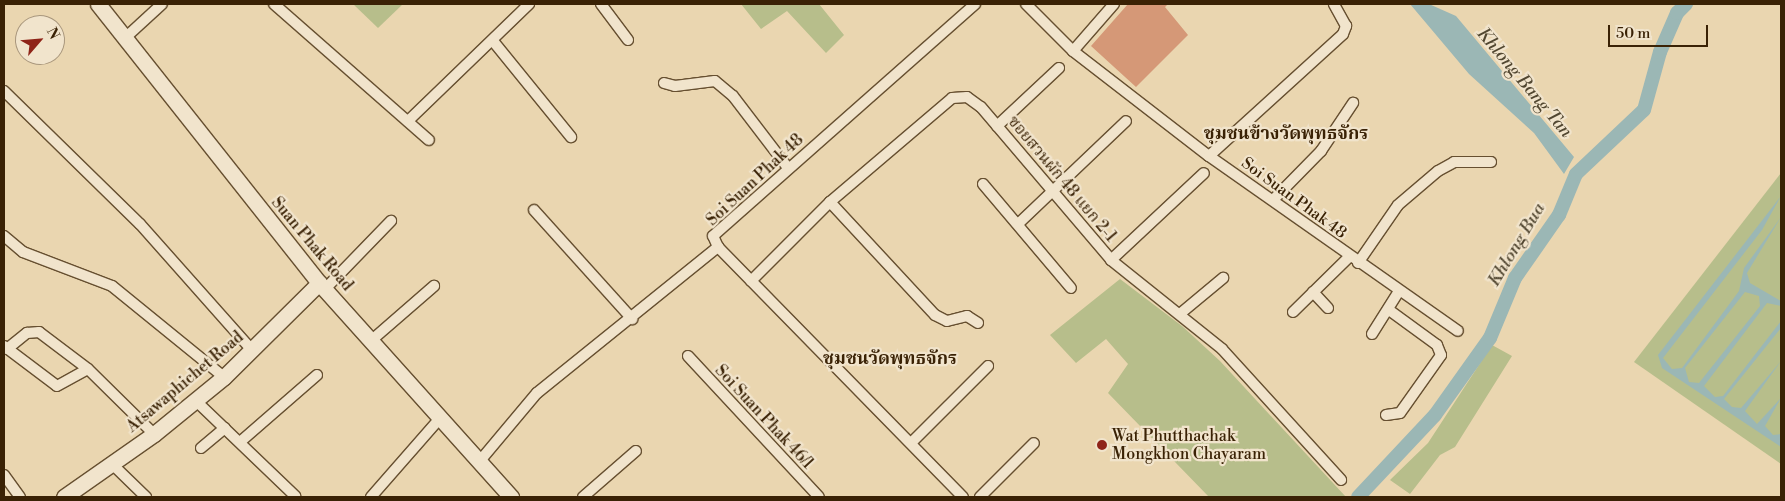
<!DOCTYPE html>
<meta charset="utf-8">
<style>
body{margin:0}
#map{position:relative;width:1785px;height:501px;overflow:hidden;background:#ead6b0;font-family:"Libre Bodoni","Noto Serif Thai",serif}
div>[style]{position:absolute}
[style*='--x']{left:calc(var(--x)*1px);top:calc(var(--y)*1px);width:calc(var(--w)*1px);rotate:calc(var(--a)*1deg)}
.green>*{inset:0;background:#b7be8b}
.water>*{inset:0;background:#9bb7b5}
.canal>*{height:14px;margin:-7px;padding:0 7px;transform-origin:7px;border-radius:7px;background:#9bb7b5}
.building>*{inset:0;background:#d59877}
.roads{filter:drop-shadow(1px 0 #664f30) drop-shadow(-1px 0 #664f30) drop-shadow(0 1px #664f30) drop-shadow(0 -1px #664f30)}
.street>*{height:10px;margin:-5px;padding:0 5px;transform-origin:5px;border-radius:5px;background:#f1e4cc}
.secondary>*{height:15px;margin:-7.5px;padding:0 7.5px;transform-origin:7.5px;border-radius:7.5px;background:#f1e4cc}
.dots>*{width:14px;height:14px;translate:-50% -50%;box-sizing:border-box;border:2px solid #f1e4cc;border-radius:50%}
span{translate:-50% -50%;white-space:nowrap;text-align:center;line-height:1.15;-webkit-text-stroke:4.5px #f1e4cc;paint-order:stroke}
.street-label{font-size:16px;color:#3a2205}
.poi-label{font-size:16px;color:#3a2205}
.left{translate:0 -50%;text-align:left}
.water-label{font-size:18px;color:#524731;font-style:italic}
.neighbourhood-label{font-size:18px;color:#3a2205;font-weight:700}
.frame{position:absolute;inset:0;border:5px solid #3a2205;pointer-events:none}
.north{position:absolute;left:15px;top:15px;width:50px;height:50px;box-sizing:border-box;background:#f1e4cc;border:1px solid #a8967c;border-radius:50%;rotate:63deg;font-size:14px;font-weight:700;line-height:20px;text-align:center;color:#3a2205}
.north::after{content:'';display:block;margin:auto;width:18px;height:22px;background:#8f2418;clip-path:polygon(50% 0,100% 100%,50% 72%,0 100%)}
.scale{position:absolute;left:1608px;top:25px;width:100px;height:22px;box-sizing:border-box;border:2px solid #3a2205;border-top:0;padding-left:6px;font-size:15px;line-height:18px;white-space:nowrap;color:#3a2205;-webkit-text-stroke:4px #f1e4cc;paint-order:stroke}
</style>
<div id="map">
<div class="green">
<div style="clip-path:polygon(353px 4px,403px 4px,378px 28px)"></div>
<div style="clip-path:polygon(741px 4px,819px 4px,844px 35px,826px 53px,787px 11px,761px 29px)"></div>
<div style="clip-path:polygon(1781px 173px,1781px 464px,1634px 362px)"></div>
<div style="clip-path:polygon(1120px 279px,1182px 326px,1220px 361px,1346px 497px,1209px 497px,1108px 393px,1128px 364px,1106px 339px,1076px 363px,1050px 335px)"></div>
<div style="clip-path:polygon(1492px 345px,1512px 356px,1455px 447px,1440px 455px,1410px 494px,1390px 480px,1428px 443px)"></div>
</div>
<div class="water">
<div style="clip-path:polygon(1410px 4px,1429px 4px,1456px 16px,1574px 157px,1564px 174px,1534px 133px,1469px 74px)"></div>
<div style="clip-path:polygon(evenodd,1781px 196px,1762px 230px,1663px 358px,1672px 369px,1682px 368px,1739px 291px,1744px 268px,1781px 217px,1747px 273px,1750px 283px,1781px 301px,1781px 306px,1767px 303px,1704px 386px,1715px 397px,1723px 396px,1781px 321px,1781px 328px,1724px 399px,1732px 407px,1741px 408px,1781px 361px,1745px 411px,1757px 424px,1781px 398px,1765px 426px,1773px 435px,1781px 434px,1781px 447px,1662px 368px,1658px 355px,1781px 196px,1745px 292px,1759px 296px,1760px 306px,1699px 383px,1689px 382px,1685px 368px,1745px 292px)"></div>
</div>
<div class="canal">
<div style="--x:1358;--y:497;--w:112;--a:-46.8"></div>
<div style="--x:1435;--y:415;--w:95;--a:-54.5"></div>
<div style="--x:1490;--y:338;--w:65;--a:-67.4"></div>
<div style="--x:1515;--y:278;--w:77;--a:-55.1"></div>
<div style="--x:1559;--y:215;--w:44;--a:-67.5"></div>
<div style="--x:1576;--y:174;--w:93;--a:-43.3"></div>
<div style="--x:1644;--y:110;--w:60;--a:-74.6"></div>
<div style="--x:1660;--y:52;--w:43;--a:-66.4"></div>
<div style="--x:1677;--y:13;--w:13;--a:-45"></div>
</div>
<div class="building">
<div style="clip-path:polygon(1128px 4px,1168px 4px,1165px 7px,1188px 35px,1136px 87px,1091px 46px)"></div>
</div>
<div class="roads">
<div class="street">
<div style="--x:274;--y:4;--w:206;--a:41.3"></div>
<div style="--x:601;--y:4;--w:45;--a:53.1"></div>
<div style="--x:1026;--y:4;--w:66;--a:45"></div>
<div style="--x:1073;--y:51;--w:172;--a:37.7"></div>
<div style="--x:1209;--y:156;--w:304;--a:35.1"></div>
<div style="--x:125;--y:38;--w:50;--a:-42.6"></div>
<div style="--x:493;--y:41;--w:124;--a:50.9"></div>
<div style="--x:1073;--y:51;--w:62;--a:-48.9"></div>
<div style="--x:664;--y:83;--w:11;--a:15"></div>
<div style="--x:675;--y:86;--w:40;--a:-7.1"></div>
<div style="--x:715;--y:81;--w:23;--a:40"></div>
<div style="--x:733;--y:96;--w:91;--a:52.6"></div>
<div style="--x:4;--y:91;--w:190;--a:44.4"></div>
<div style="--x:140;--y:224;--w:169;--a:48.4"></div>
<div style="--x:409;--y:120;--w:167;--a:-44"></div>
<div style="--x:997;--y:126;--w:85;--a:-43.1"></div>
<div style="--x:1209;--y:156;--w:181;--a:-42.3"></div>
<div style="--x:1343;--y:34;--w:9;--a:-69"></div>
<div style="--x:1346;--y:26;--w:25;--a:-119"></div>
<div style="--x:983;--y:184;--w:136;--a:49.8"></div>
<div style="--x:1273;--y:200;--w:69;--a:-45.6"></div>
<div style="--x:1321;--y:151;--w:58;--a:-56.3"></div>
<div style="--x:830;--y:202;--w:154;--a:47.1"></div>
<div style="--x:935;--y:315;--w:13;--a:27"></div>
<div style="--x:947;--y:321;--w:21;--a:-14"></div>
<div style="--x:967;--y:316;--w:13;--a:32"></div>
<div style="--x:534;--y:210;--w:147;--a:48"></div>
<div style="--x:1018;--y:224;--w:149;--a:-43.6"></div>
<div style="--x:4;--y:236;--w:25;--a:40"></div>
<div style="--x:23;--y:252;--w:95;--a:20.9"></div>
<div style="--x:112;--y:286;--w:144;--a:39.1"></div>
<div style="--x:718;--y:247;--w:350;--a:45.6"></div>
<div style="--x:1111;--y:260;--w:127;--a:-43.1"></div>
<div style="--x:1358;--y:263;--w:70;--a:-55.4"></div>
<div style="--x:1398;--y:205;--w:52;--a:-40.4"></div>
<div style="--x:1438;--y:171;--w:18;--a:-29"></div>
<div style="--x:1454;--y:162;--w:37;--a:0"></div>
<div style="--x:751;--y:281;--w:112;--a:-45"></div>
<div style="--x:830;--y:202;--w:160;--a:-40.4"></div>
<div style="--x:952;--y:98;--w:15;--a:-4"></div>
<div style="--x:967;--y:97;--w:17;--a:36"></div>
<div style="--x:981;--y:107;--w:201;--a:49.6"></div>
<div style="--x:1111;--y:260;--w:142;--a:38.7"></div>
<div style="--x:1222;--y:349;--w:177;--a:47.7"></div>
<div style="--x:325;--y:289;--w:95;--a:-45.9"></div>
<div style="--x:1313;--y:292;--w:22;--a:47"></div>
<div style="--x:1293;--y:312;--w:78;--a:-44.5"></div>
<div style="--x:1181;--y:313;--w:55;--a:-39.8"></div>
<div style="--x:1372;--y:334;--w:51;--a:-57.9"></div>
<div style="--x:373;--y:339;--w:81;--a:-41"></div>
<div style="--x:4;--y:346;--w:66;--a:37"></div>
<div style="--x:57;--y:386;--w:35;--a:-29"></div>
<div style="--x:88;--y:369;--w:93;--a:44.6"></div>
<div style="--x:7;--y:349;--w:26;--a:-39"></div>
<div style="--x:27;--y:333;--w:12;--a:-5"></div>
<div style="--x:39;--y:332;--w:61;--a:37.1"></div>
<div style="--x:688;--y:356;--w:192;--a:47.1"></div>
<div style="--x:195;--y:400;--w:139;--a:43.8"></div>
<div style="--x:1386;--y:415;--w:14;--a:-8"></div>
<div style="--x:1400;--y:413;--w:71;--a:-54.7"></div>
<div style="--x:1441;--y:355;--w:11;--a:-112"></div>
<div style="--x:1437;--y:345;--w:59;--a:-143.9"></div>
<div style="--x:240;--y:442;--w:102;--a:-41"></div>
<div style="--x:911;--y:443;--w:109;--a:-45"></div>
<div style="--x:201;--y:448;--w:31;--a:-40"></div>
<div style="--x:479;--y:462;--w:90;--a:-50"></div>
<div style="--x:537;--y:393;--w:233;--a:-38.9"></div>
<div style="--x:718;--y:247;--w:12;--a:-114"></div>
<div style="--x:713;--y:236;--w:350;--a:-41.5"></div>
<div style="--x:111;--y:463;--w:49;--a:44.2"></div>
<div style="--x:4;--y:475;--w:27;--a:54"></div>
<div style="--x:371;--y:497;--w:106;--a:-48.8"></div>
<div style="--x:583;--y:497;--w:70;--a:-41"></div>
<div style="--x:980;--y:497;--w:76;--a:-45"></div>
</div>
<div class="secondary">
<div style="--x:98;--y:4;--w:356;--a:51.6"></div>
<div style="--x:319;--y:283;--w:288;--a:48.1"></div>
<div style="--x:64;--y:497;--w:110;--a:-35"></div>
<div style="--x:154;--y:434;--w:90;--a:-39.2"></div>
<div style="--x:224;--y:377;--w:134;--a:-44.7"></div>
</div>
</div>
<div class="dots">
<div style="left:1102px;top:445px;background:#8f2418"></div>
</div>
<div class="street-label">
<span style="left:1062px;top:179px;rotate:50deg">ซอยสวนผัก 48 แยก 2-1</span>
<span style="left:755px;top:180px;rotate:-43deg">Soi Suan Phak 48</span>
<span style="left:1294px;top:198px;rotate:36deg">Soi Suan Phak 48</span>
<span style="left:312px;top:244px;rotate:50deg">Suan Phak Road</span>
<span style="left:185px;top:382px;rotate:-40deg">Atsawaphichet Road</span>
<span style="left:764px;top:417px;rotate:47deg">Soi Suan Phak 46/1</span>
</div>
<div class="poi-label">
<span class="left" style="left:1112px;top:445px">Wat Phutthachak<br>Mongkhon Chayaram</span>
</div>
<div class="water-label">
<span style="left:1524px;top:83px;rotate:50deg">Khlong Bang Tan</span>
<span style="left:1517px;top:245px;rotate:-59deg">Khlong Bua</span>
</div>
<div class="neighbourhood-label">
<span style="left:1286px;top:134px">ชุมชนข้างวัดพุทธจักร</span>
<span style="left:890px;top:359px">ชุมชนวัดพุทธจักร</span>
</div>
<div class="frame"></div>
<div class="north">N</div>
<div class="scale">50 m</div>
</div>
